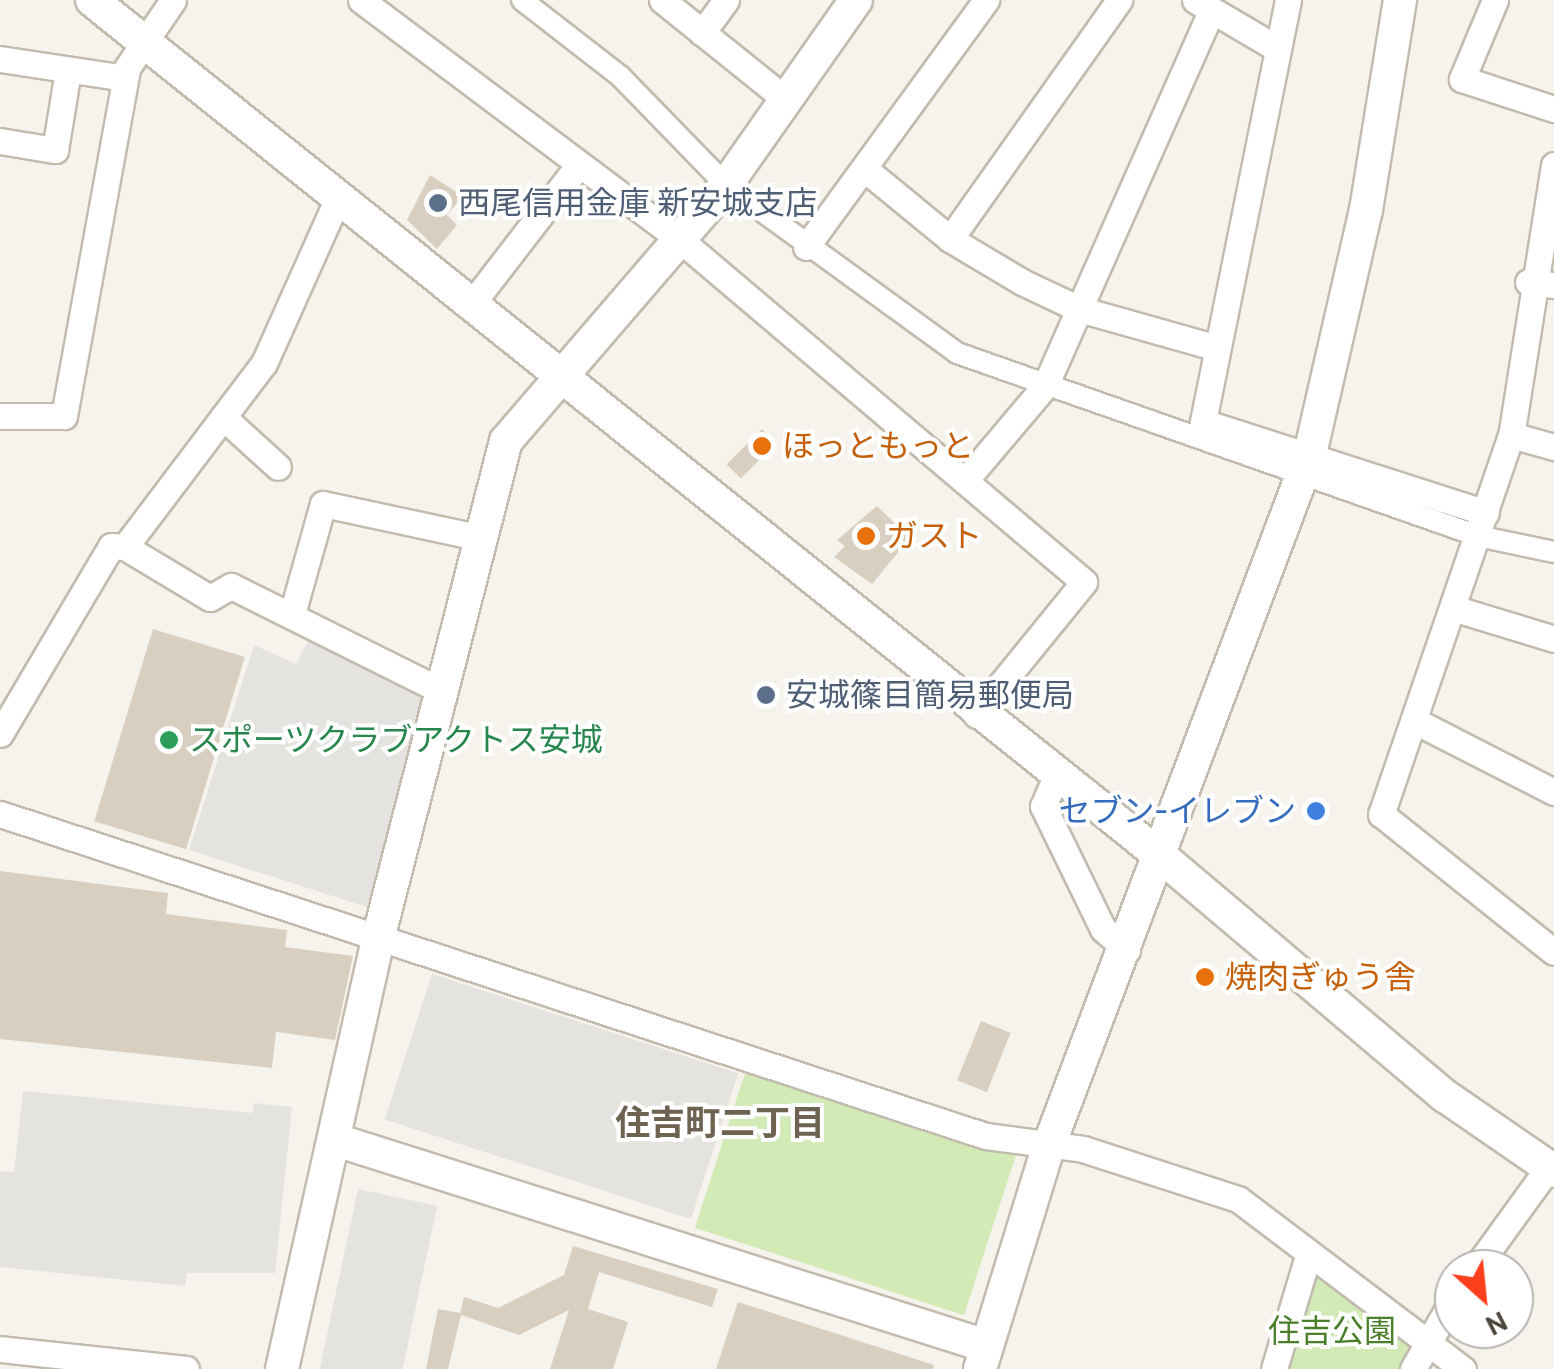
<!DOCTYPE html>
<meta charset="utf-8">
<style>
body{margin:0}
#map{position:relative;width:1554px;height:1369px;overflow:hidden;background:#f6f3ec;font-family:Cabin,"Noto Sans JP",sans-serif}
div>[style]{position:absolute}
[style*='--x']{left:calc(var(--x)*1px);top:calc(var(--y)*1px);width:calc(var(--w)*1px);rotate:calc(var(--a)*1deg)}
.green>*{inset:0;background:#d2eab5;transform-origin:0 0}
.parking>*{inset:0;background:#e5e3e0;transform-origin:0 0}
.building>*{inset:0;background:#d8cfc1;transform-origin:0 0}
.roads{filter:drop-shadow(2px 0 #c2bbae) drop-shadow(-2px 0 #c2bbae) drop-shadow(0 2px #c2bbae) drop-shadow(0 -2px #c2bbae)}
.pedestrian>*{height:20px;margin:-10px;padding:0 10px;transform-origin:10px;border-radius:10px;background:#fff}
.minor>*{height:25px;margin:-12.5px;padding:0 12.5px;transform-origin:12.5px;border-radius:12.5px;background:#fff}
.tertiary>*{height:32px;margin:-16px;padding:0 16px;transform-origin:16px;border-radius:16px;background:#fff}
.dots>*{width:28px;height:28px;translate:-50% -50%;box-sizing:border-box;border:5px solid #fff;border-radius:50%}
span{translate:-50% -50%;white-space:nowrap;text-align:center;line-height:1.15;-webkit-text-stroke:8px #fff;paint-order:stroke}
.service-label{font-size:32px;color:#4e5e75}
.left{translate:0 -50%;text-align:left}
.food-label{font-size:32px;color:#c56008}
.leisure-label{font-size:32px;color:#27864d}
.shop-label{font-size:32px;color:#366cbe}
.right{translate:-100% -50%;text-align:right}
.park-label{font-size:32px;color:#4a7f2a}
.neighbourhood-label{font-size:35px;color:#6e6250;font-weight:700}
.north{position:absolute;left:1434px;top:1249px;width:100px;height:100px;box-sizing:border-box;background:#fff;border:2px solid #b7b4b0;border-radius:50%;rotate:153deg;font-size:28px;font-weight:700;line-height:40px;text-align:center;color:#4b4439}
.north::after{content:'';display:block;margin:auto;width:35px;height:45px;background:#fc3f1d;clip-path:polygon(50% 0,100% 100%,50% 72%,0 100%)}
</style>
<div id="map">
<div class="green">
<div style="left:747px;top:1067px;width:283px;height:169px;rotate:18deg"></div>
<div style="clip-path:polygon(1311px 1267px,1414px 1346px,1407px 1369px,1281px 1369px)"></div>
</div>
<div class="parking">
<div style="clip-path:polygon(311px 635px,424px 693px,373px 909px,189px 850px,254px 645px,296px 664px)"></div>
<div style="left:432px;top:974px;width:322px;height:153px;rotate:18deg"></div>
<div style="clip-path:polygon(23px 1091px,252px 1113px,254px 1103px,292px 1107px,275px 1273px,187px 1273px,185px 1286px,0 1267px,0 1171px,14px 1172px)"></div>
<div style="left:358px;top:1189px;width:81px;height:185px;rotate:12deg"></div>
</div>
<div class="building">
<div style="clip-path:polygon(430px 175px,463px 196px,447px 215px,457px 225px,437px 249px,407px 220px)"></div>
<div style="left:762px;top:429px;width:20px;height:50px;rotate:45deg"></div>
<div style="clip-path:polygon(877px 506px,910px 538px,872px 584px,834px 557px,845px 546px,837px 540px)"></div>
<div style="left:153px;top:629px;width:96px;height:201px;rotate:17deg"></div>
<div style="clip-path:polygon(0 871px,168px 893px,166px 914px,287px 930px,285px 947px,353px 956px,335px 1040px,276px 1032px,272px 1068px,0 1039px)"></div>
<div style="left:981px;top:1021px;width:32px;height:64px;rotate:22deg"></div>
<div style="clip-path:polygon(573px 1246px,718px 1289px,712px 1307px,599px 1272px,588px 1309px,628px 1322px,613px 1369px,550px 1369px,569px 1310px,519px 1335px,461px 1315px,448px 1369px,426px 1369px,438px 1309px,460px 1313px,464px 1297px,498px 1308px,564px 1275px)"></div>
<div style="clip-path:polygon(738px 1302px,934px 1365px,933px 1369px,716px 1369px)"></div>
</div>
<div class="roads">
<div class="pedestrian">
<div style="--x:522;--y:0;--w:124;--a:37.8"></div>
<div style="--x:620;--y:76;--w:152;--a:45.8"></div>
<div style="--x:726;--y:185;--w:286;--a:36"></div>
<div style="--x:957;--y:353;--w:552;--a:19.35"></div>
<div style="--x:1478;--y:536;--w:78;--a:11.9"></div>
</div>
<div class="minor">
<div style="--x:361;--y:0;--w:396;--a:36.9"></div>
<div style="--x:678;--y:238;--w:532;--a:40.27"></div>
<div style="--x:1084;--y:582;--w:171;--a:129.1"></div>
<div style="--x:662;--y:0;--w:156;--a:38.8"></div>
<div style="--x:1195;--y:0;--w:96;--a:30.6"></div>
<div style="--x:1288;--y:0;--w:430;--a:101.4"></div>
<div style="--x:1203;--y:422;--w:297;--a:17.8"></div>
<div style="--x:1495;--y:0;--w:86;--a:112.7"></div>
<div style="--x:1462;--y:79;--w:97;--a:18.1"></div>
<div style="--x:702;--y:33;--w:41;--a:-54"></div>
<div style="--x:0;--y:59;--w:126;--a:8.6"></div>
<div style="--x:0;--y:141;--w:56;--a:9.3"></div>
<div style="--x:55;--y:150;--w:80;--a:-80.7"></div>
<div style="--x:1554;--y:165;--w:273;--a:99"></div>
<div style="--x:1511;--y:435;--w:401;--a:108.9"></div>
<div style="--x:1381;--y:814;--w:221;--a:38.6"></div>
<div style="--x:866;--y:170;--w:109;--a:39.4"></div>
<div style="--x:950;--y:239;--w:84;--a:30.8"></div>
<div style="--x:1022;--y:282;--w:63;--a:25.3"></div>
<div style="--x:1079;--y:309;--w:144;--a:15.7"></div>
<div style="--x:337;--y:200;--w:179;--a:114.1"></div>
<div style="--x:264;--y:363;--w:231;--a:127.1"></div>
<div style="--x:125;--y:547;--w:99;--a:31"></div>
<div style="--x:210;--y:598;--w:24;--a:-30"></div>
<div style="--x:231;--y:586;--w:236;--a:26.5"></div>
<div style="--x:950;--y:239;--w:293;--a:-54.7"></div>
<div style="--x:806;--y:247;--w:306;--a:-53.9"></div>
<div style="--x:1528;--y:282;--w:26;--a:7"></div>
<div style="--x:470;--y:306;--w:177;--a:-52.4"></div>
<div style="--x:0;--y:416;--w:64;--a:0"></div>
<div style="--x:64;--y:416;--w:354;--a:-79.7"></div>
<div style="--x:127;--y:68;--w:82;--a:-55.9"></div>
<div style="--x:223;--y:417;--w:74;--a:42.3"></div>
<div style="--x:1511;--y:435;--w:45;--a:15.6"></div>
<div style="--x:968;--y:477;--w:119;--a:-49.8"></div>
<div style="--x:1045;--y:386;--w:409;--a:-66.1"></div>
<div style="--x:1456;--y:609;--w:102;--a:17"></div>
<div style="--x:292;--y:614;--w:114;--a:-74.3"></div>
<div style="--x:323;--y:504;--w:162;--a:12.1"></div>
<div style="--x:1417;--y:722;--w:154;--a:27.1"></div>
<div style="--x:0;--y:734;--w:218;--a:-59.4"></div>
<div style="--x:111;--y:546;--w:14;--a:4"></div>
<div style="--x:1056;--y:776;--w:33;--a:113"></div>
<div style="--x:1043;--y:806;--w:137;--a:64"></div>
<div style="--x:1103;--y:929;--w:32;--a:41"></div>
<div style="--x:0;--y:814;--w:1037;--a:18.09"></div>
<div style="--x:986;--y:1136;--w:98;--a:7.6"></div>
<div style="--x:1083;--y:1149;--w:163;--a:17.9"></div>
<div style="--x:1238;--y:1199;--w:282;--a:37.1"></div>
<div style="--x:1475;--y:1269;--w:125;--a:-54.1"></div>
<div style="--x:0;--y:1349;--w:187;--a:6.1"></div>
<div style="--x:1274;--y:1369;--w:118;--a:-73.3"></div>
<div style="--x:1413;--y:1369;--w:82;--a:-60"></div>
</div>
<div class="tertiary">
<div style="--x:92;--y:0;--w:1372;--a:38.7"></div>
<div style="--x:1163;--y:858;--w:369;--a:40.2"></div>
<div style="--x:1445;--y:1096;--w:132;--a:34.5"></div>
<div style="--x:336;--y:1140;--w:682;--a:17.58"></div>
<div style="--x:282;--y:1369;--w:441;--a:-77.4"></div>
<div style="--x:378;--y:939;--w:514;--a:-75.59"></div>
<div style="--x:506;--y:441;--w:338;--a:-49.3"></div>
<div style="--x:726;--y:185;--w:226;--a:-54.9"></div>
<div style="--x:980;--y:1369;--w:231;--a:-72.9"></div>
<div style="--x:1048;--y:1148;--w:742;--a:-69.32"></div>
<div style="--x:1310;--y:454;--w:250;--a:-77.1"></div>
<div style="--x:1366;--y:210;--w:213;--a:-80.8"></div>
</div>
</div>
<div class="dots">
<div style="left:438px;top:203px;background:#5c6f8a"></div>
<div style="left:762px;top:446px;background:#e8710a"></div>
<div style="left:866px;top:536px;background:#e8710a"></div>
<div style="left:766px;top:695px;background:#5c6f8a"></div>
<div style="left:169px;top:740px;background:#2e9e5b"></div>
<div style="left:1316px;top:811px;background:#3f7fe0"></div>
<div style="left:1205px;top:977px;background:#e8710a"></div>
</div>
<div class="service-label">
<span class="left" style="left:458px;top:203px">西尾信用金庫 新安城支店</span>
<span class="left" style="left:786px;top:695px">安城篠目簡易郵便局</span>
</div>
<div class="food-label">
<span class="left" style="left:782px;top:446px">ほっともっと</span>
<span class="left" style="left:886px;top:536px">ガスト</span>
<span class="left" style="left:1225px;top:977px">焼肉ぎゅう舎</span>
</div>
<div class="leisure-label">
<span class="left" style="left:189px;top:740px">スポーツクラブアクトス安城</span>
</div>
<div class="shop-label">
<span class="right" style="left:1296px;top:811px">セブン-イレブン</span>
</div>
<div class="park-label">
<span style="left:1332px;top:1331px">住吉公園</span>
</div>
<div class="neighbourhood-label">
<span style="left:720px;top:1123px">住吉町二丁目</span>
</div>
<div class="north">N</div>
</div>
